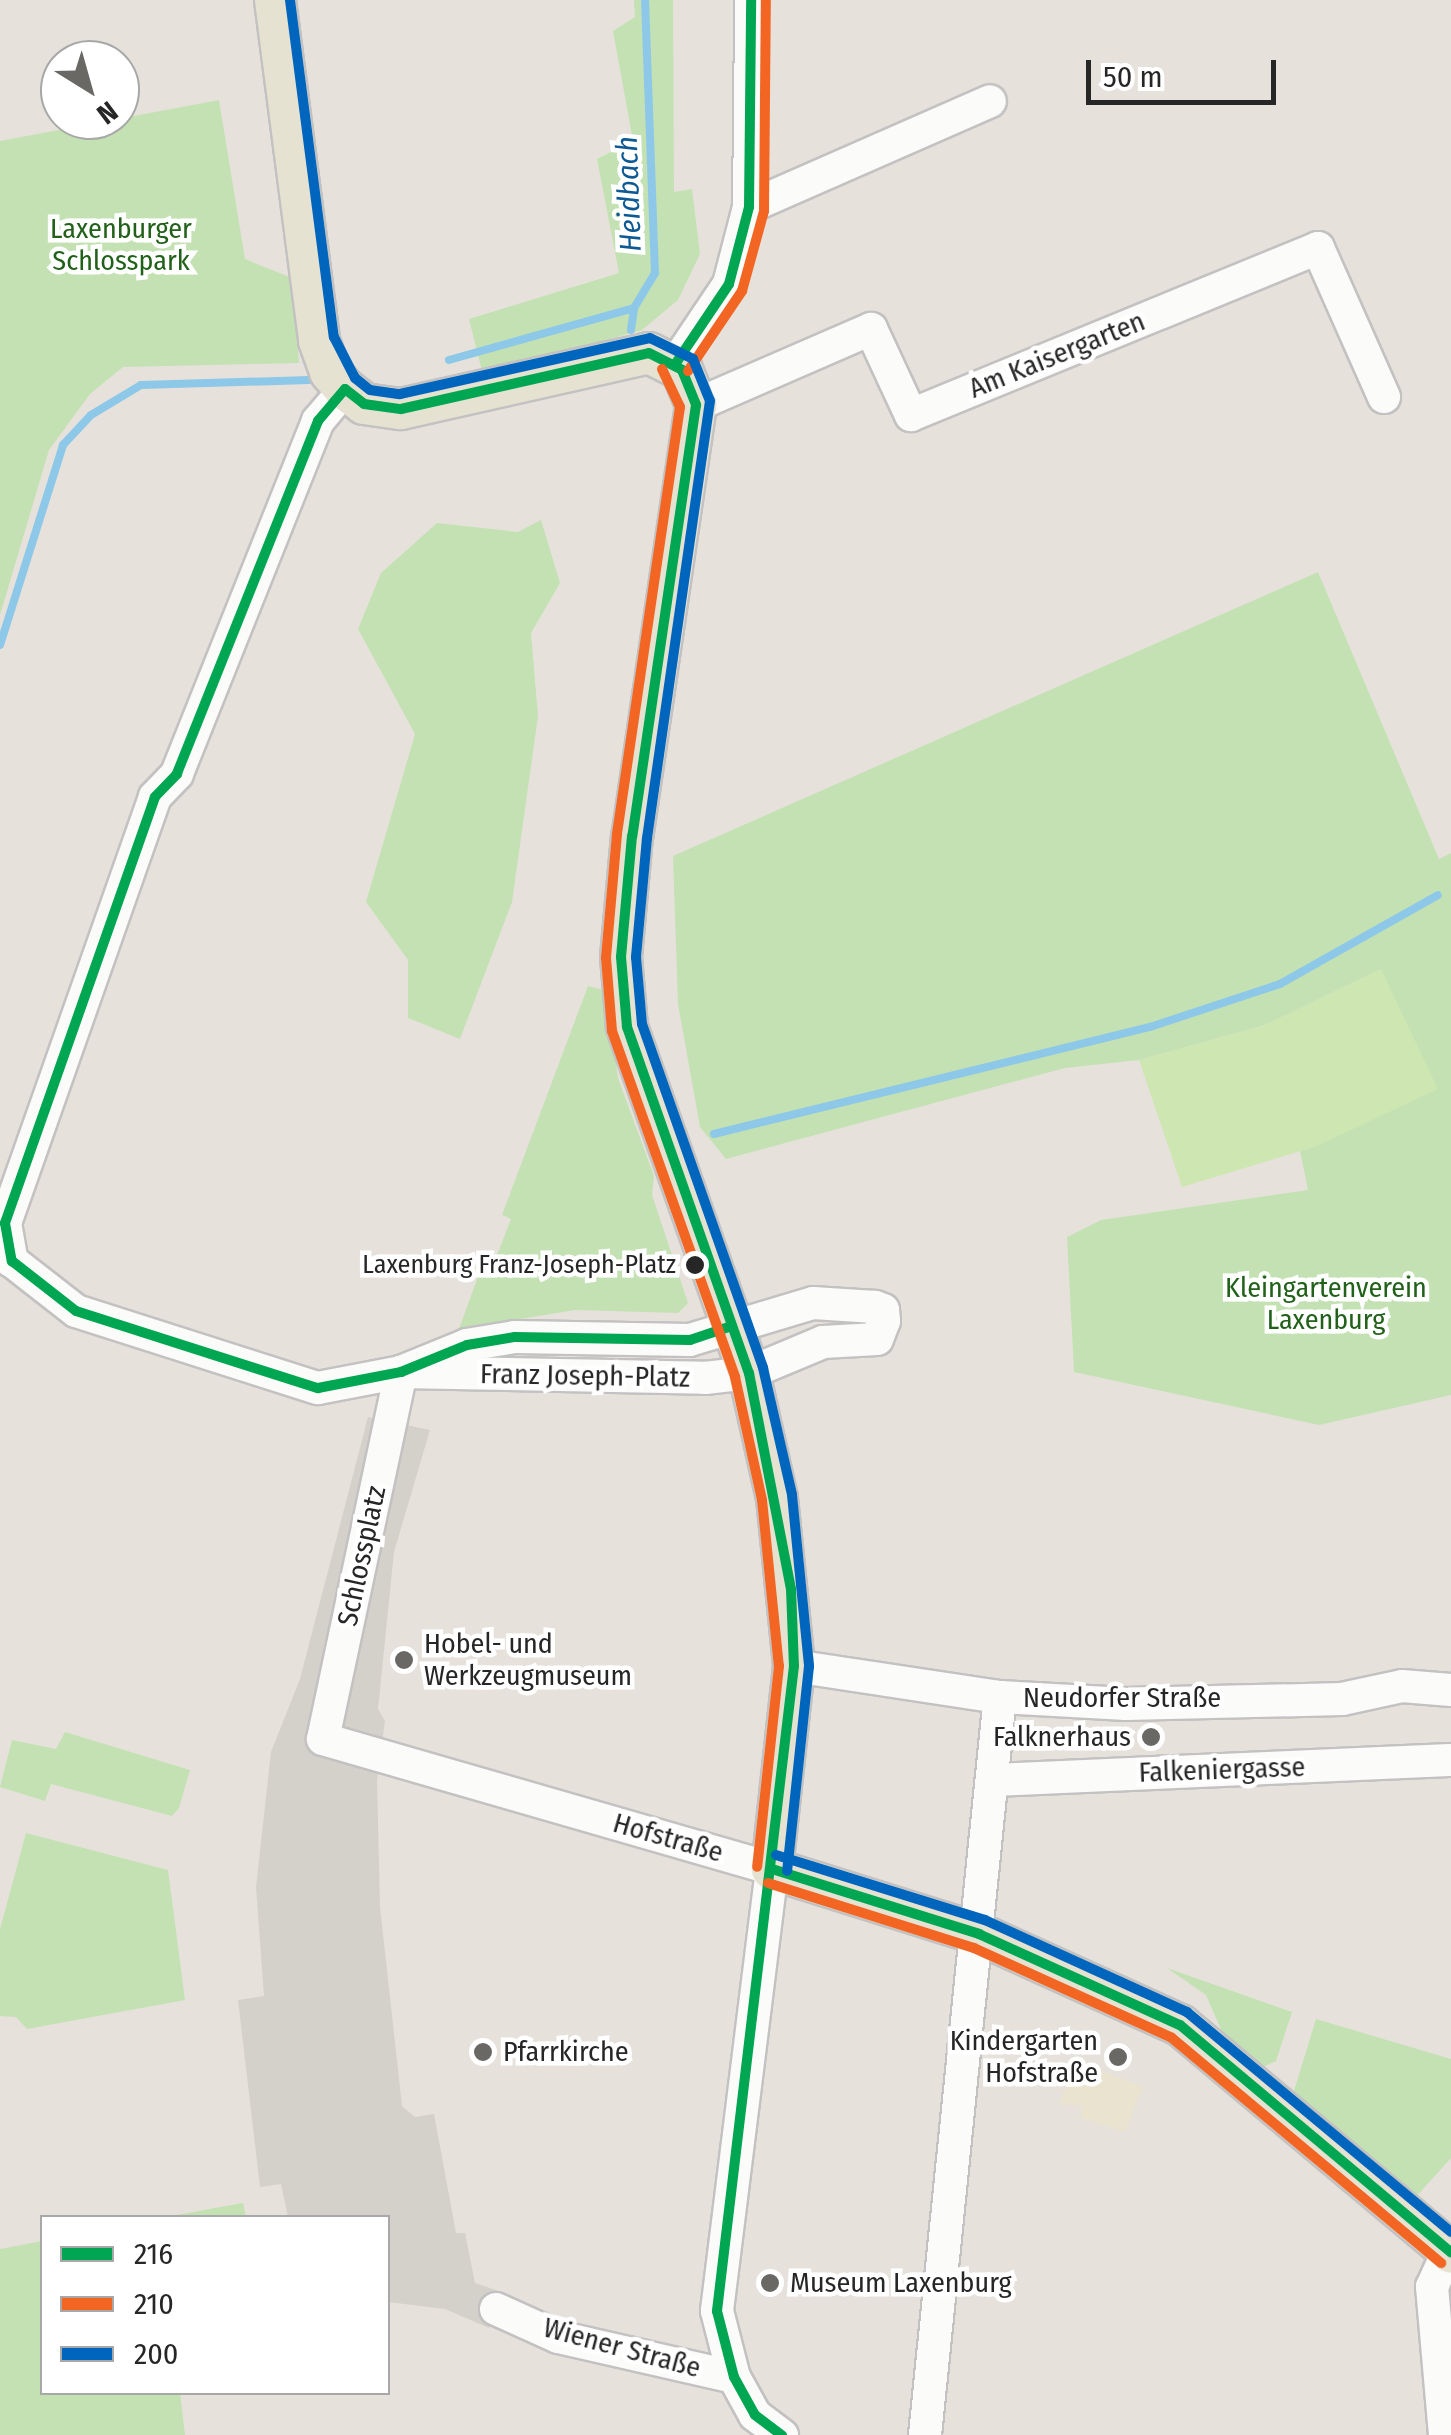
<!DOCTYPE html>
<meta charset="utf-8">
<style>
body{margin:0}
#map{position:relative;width:1451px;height:2435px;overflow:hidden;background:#e6e2db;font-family:"Fira Sans Condensed",sans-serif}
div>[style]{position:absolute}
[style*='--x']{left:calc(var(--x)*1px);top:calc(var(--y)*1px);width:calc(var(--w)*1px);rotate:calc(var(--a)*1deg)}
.education>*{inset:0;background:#e9e3cf}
.green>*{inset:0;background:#c3e1b3}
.pitch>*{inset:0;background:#cee6b1}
.plaza>*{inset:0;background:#d4d0ca}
.stream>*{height:8px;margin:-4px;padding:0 4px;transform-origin:4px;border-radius:4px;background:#8ec8e8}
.roads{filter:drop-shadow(2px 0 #c3c1c1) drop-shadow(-2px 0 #c3c1c1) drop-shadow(0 2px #c3c1c1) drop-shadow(0 -2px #c3c1c1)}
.minor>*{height:32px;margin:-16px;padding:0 16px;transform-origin:16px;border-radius:16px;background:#fbfbfa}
.major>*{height:40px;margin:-20px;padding:0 20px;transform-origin:20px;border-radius:20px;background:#e5e2d2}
.bus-1>*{height:10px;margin:-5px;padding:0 5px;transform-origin:5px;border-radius:5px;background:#00a651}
.bus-2>*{height:10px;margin:-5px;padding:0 5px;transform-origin:5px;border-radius:5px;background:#f26522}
.bus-3>*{height:10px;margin:-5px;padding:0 5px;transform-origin:5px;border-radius:5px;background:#0065bd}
.dots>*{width:28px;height:28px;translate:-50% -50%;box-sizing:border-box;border:5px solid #fff;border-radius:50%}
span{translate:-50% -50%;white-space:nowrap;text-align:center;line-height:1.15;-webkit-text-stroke:9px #fff;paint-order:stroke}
.bus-label{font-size:26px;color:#262626}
.right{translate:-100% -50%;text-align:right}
.park-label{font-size:28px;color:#216119}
.street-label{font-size:28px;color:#262626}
.poi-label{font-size:28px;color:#262626}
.left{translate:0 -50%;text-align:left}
.water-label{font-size:30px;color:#0d5993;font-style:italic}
.legend{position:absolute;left:40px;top:2215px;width:350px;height:180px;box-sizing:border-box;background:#fff;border:2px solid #a8a8a8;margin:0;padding:12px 18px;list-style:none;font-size:30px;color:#262626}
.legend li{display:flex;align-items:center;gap:20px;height:50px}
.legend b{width:50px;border:2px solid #a8a8a8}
.north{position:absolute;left:40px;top:40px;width:100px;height:100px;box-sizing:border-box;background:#fff;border:2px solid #a8a8a8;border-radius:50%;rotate:143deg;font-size:28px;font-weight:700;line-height:40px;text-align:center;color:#262626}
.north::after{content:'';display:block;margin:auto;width:35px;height:45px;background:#696865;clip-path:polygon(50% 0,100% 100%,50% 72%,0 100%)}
.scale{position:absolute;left:1086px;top:60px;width:190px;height:45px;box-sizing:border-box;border:5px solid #262626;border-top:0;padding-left:12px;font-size:30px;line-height:35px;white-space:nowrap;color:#262626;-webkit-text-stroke:8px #fff;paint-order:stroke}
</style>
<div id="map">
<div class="education">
<div style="clip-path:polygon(1077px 2061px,1143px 2087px,1125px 2132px,1081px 2118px,1082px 2106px,1059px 2104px)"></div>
</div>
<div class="green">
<div style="clip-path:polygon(634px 0,673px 0,674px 192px,692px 189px,700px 254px,678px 300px,642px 330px,483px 375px,469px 319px,619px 273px,597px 159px,633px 141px,613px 31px,635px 17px)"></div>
<div style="clip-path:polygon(219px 100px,245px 259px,292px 278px,299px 363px,123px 367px,90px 394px,49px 450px,0 615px,0 141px)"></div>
<div style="clip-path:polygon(541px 520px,560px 583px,531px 633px,538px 716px,512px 902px,460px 1039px,408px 1018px,408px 960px,366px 902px,415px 734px,358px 629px,381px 573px,437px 523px,518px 532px)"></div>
<div style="clip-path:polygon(1318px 572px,1439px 859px,1451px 853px,1451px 1395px,1319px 1425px,1074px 1372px,1067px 1237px,1101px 1220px,1308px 1190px,1300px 1151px,1317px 1146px,1381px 969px,1265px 1025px,1139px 1060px,1065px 1068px,726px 1159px,700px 1127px,678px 1004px,673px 856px)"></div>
<div style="clip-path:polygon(588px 986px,607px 991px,618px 1078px,654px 1176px,652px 1195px,688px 1303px,678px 1313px,575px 1310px,459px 1329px,484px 1260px,494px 1263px,511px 1219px,502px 1215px)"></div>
<div style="clip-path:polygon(65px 1732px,190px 1770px,179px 1808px,172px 1816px,51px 1784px,45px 1801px,0 1787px,12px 1740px,56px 1749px)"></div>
<div style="clip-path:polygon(26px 1833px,168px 1870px,185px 2000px,27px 2029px,16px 2017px,0 2016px,0 1929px)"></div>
<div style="clip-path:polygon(1167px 1968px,1292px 2012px,1276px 2061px,1263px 2067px,1223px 2034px,1206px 1995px)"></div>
<div style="clip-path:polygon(1316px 2019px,1451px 2059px,1451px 2158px,1414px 2199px,1294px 2091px)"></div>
<div style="clip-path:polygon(243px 2203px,246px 2217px,165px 2217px)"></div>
<div style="clip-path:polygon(42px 2241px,42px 2392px,180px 2393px,185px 2435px,0 2435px,0 2249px)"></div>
</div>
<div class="pitch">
<div style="clip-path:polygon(1381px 969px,1438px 1089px,1317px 1146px,1182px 1187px,1139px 1060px,1265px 1025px)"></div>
</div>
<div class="plaza">
<div style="clip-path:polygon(368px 1417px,430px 1430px,394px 1552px,378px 1709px,385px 1721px,377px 1781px,380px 1907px,402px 2106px,415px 2117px,434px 2114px,456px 2233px,465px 2233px,475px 2283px,502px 2292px,489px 2328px,445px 2309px,388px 2302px,388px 2218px,288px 2217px,281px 2184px,260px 2187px,238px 2000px,264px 1996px,256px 1887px,271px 1752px,300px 1679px)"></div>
</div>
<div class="stream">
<div style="--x:631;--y:330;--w:22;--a:-82"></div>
<div style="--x:449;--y:360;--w:192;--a:-15.7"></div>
<div style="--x:634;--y:308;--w:41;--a:-59"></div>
<div style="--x:655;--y:273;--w:273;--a:-92.1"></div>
<div style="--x:0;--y:645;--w:210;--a:-72.5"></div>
<div style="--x:63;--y:445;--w:41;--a:-47"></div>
<div style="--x:91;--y:415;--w:58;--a:-31"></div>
<div style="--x:141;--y:385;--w:168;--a:-1.7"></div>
<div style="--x:714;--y:1134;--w:449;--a:-13.8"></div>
<div style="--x:1150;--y:1027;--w:137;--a:-18.3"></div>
<div style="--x:1280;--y:984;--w:181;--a:-29.4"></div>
</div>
<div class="roads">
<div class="minor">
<div style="--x:749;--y:207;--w:263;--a:-23.7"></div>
<div style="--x:676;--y:363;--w:95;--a:-56.1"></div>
<div style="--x:729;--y:284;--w:80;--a:-75.4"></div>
<div style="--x:749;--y:207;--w:207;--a:-89.4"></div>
<div style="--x:345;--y:389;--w:42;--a:130.2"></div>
<div style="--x:318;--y:421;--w:380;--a:111.8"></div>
<div style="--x:177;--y:774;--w:32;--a:134"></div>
<div style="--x:155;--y:797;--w:452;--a:109.4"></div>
<div style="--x:5;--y:1223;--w:39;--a:80"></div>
<div style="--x:12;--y:1261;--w:81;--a:38"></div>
<div style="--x:76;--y:1311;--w:254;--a:17.7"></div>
<div style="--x:318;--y:1388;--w:85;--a:-10.9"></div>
<div style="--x:401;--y:1372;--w:304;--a:1.1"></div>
<div style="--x:705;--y:1378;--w:44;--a:-6.5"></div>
<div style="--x:749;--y:1373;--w:80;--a:-22.7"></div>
<div style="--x:823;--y:1342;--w:54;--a:-3.2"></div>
<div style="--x:877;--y:1339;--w:19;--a:-69"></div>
<div style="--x:884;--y:1321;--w:11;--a:-95"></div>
<div style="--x:883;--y:1310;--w:9;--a:-159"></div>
<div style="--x:875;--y:1307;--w:62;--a:-176.3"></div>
<div style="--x:813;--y:1303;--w:128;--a:163.3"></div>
<div style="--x:690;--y:1340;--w:175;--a:-179"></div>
<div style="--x:515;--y:1337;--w:49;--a:170.5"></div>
<div style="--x:467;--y:1345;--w:71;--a:157.8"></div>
<div style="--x:696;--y:405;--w:191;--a:-23.5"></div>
<div style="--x:871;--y:329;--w:95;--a:65.1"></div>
<div style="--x:911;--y:415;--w:440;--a:-22.3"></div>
<div style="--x:1318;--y:248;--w:163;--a:66.1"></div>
<div style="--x:401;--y:1372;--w:375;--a:102"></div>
<div style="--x:323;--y:1739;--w:467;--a:16.1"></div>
<div style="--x:772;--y:1869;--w:445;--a:97.1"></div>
<div style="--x:717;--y:2311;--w:68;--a:75.6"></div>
<div style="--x:734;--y:2377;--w:43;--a:61.1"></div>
<div style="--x:755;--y:2415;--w:34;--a:37"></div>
<div style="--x:794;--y:1666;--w:208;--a:8.6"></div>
<div style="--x:1000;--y:1697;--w:126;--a:3.2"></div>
<div style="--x:1126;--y:1704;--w:216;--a:-1.3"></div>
<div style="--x:1342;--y:1699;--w:61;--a:-12.2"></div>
<div style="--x:1402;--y:1686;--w:49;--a:4.7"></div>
<div style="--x:993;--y:1780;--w:458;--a:-2.5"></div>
<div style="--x:496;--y:2309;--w:68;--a:24.3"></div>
<div style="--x:558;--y:2337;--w:180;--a:12.8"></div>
<div style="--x:925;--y:2435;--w:742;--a:-84.2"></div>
<div style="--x:1445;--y:2435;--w:149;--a:-95"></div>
<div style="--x:1432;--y:2287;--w:46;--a:-65.7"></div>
</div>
<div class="major">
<div style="--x:275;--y:0;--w:344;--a:82.6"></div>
<div style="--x:319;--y:341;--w:33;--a:70"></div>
<div style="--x:330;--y:372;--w:23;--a:49"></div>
<div style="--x:345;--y:389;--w:24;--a:38"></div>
<div style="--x:364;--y:404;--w:37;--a:8"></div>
<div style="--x:401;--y:409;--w:254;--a:-12.7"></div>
<div style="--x:649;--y:353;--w:37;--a:27"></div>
<div style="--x:682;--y:370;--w:38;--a:68"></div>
<div style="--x:696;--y:405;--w:436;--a:98.4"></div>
<div style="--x:632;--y:836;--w:121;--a:95.2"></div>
<div style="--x:621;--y:957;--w:70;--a:85.1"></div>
<div style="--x:627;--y:1027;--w:367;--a:70.6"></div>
<div style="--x:749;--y:1373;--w:128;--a:77.4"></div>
<div style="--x:777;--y:1498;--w:169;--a:84.2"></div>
<div style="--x:794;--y:1666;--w:204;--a:96.2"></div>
<div style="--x:772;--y:1869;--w:217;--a:17.4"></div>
<div style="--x:979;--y:1934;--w:221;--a:24.4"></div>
<div style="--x:1180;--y:2025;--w:354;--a:40"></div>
</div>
</div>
<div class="bus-1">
<div style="--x:676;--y:363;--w:95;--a:-56.1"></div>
<div style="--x:729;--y:284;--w:80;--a:-75.4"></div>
<div style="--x:749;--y:207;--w:207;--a:-89.4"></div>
<div style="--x:345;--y:389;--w:24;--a:38"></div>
<div style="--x:364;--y:404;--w:37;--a:8"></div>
<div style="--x:401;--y:409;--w:254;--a:-12.7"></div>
<div style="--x:649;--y:353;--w:37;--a:27"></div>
<div style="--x:682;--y:370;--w:38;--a:68"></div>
<div style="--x:696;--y:405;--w:436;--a:98.4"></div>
<div style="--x:632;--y:836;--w:121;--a:95.2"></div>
<div style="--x:621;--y:957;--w:70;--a:85.1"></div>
<div style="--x:627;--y:1027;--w:367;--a:70.6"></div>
<div style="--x:749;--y:1373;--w:220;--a:79"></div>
<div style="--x:791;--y:1589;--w:77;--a:87.8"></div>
<div style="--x:794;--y:1666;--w:650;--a:96.81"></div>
<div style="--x:717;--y:2311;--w:68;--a:75.6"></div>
<div style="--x:734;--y:2377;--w:43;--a:61.1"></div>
<div style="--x:755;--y:2415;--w:34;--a:37"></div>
<div style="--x:345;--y:389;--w:42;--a:130.2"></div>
<div style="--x:318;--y:421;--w:380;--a:111.8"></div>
<div style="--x:177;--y:774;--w:32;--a:134"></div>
<div style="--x:155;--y:797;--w:452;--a:109.4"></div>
<div style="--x:5;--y:1223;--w:39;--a:80"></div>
<div style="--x:12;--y:1261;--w:81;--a:38"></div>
<div style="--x:76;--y:1311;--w:254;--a:17.7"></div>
<div style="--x:318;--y:1388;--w:85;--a:-10.9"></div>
<div style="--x:401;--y:1372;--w:71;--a:-22.2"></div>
<div style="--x:467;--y:1345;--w:49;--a:-9.5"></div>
<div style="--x:515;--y:1337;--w:175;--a:1"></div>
<div style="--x:690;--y:1340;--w:44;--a:-18.4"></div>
<div style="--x:772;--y:1869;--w:217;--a:17.4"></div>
<div style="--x:979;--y:1934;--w:221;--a:24.4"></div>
<div style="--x:1180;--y:2025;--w:354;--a:40"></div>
</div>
<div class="bus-2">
<div style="--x:662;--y:369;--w:42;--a:64.7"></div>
<div style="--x:680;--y:407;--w:432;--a:98.4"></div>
<div style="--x:617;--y:834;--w:124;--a:95.1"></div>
<div style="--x:606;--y:958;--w:73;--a:85.3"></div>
<div style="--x:612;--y:1031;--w:367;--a:70.4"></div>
<div style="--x:735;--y:1377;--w:126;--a:77.6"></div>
<div style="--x:762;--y:1500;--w:167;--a:84.2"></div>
<div style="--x:779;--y:1666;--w:202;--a:96.2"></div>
<div style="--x:688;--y:371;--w:97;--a:-56"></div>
<div style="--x:742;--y:291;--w:83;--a:-74.6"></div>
<div style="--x:764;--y:211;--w:211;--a:-89.5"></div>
<div style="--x:768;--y:1883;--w:216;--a:17.5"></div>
<div style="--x:974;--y:1948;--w:217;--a:24.4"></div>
<div style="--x:1172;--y:2038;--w:351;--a:39.9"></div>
</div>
<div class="bus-3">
<div style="--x:290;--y:0;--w:340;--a:82.6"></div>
<div style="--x:334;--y:337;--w:46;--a:62.9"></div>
<div style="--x:355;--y:378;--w:19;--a:39"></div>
<div style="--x:370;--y:390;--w:30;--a:8"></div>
<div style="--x:400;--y:394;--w:256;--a:-12.6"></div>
<div style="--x:650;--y:338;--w:48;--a:26"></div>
<div style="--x:693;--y:359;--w:45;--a:68"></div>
<div style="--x:710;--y:401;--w:442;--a:98.2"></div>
<div style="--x:647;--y:838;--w:120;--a:95.3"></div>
<div style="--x:636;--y:957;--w:67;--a:84.9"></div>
<div style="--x:642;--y:1024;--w:365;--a:70.6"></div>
<div style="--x:763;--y:1368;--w:130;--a:77.1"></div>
<div style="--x:792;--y:1495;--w:172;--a:84.3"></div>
<div style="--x:809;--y:1666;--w:206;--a:96.1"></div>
<div style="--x:776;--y:1855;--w:219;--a:17.3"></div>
<div style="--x:985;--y:1920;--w:222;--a:24.5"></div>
<div style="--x:1187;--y:2012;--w:344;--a:39.8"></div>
</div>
<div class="dots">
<div style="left:695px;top:1265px;background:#262626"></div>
<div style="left:404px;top:1660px;background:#696865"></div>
<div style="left:1151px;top:1737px;background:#696865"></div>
<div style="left:483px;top:2052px;background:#696865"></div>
<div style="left:1118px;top:2057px;background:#696865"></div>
<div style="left:770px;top:2283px;background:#696865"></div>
</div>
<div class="bus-label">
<span class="right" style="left:676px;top:1265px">Laxenburg Franz-Joseph-Platz</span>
</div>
<div class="park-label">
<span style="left:121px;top:245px">Laxenburger<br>Schlosspark</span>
<span style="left:1326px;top:1304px">Kleingartenverein<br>Laxenburg</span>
</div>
<div class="street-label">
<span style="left:1057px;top:355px;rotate:-22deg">Am Kaisergarten</span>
<span style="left:585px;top:1376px;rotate:1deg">Franz Joseph-Platz</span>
<span style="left:362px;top:1556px;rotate:-78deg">Schlossplatz</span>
<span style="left:1122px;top:1698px">Neudorfer Straße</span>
<span style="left:1222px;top:1770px;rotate:-2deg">Falkeniergasse</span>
<span style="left:668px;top:1838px;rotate:16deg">Hofstraße</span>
<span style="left:622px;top:2348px;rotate:15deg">Wiener Straße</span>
</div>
<div class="poi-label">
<span class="left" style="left:424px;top:1660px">Hobel- und<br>Werkzeugmuseum</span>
<span class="right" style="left:1131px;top:1737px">Falknerhaus</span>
<span class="right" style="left:1098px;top:2057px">Kindergarten<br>Hofstraße</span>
<span class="left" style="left:503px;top:2052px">Pfarrkirche</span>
<span class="left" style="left:790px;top:2283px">Museum Laxenburg</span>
</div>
<div class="water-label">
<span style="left:629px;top:194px;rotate:-92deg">Heidbach</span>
</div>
<ul class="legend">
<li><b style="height:12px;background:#00a651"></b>216</li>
<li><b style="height:12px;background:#f26522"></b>210</li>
<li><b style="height:12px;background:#0065bd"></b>200</li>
</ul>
<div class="north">N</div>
<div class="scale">50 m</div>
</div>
